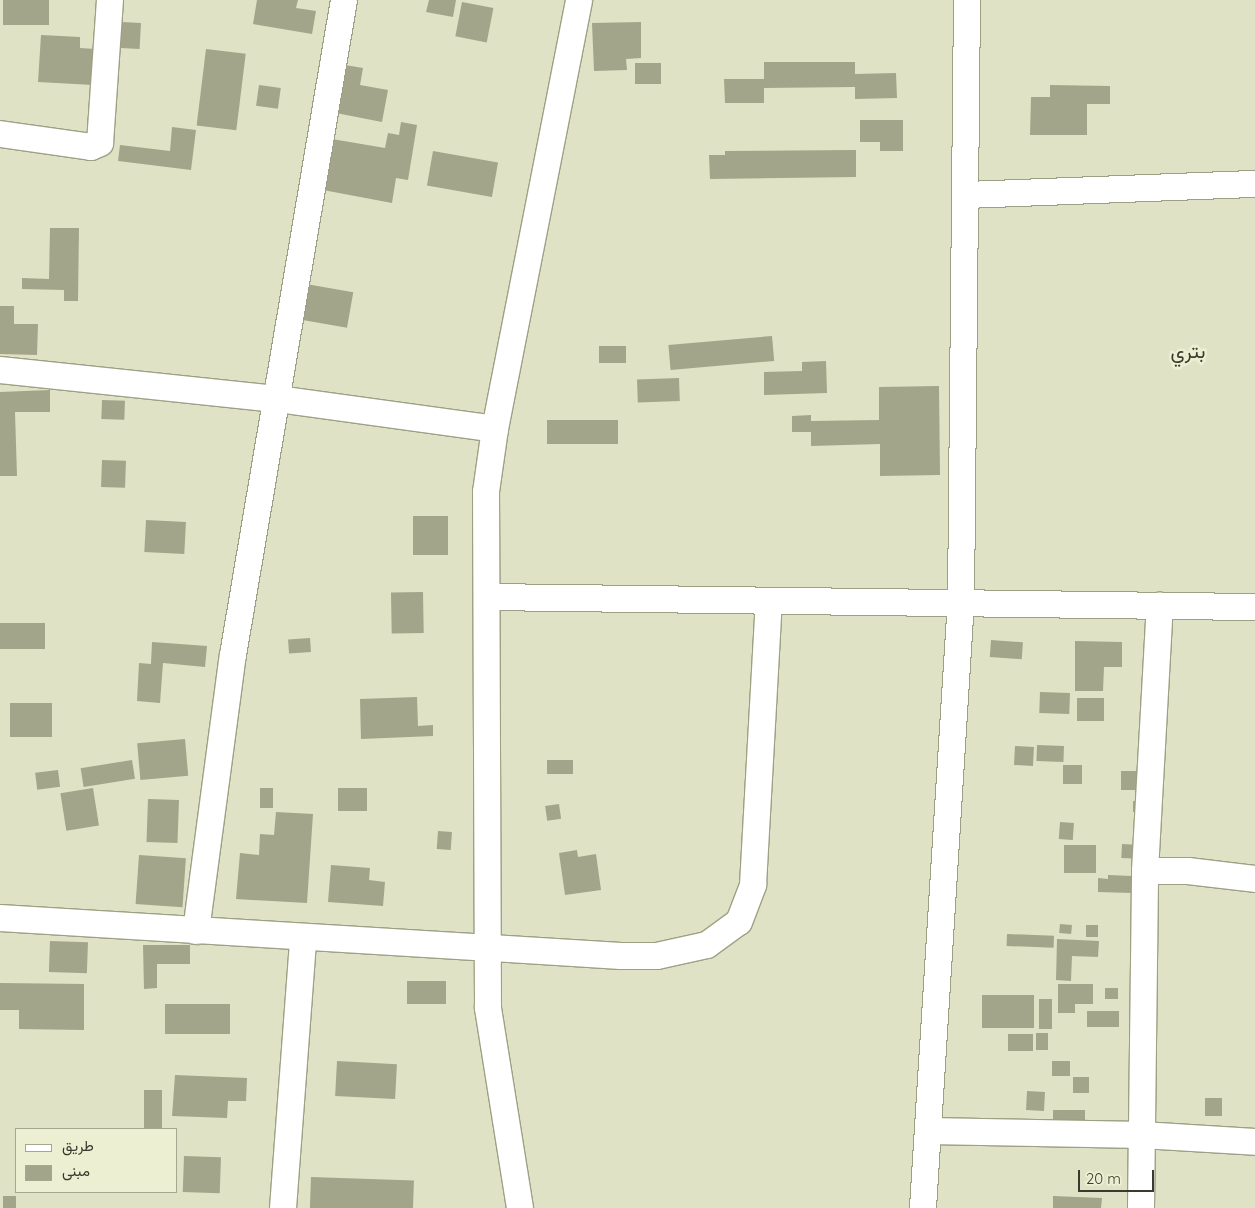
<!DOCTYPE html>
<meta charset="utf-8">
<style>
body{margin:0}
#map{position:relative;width:1255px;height:1208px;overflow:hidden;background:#dfe2c4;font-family:Quicksand,Vazirmatn,sans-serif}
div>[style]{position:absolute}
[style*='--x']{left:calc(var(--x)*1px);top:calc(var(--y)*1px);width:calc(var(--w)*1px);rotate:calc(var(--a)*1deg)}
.building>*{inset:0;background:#a2a589;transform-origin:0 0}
.roads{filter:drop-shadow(1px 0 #9ea085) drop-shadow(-1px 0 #9ea085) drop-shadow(0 1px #9ea085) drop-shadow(0 -1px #9ea085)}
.street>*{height:26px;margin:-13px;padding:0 13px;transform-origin:13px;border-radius:13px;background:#fff}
span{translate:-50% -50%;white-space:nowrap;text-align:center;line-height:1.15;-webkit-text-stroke:5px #ecefd1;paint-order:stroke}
.quarter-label{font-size:20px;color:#3a3b2f}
.legend{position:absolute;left:15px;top:1128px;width:162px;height:65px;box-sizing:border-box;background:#ecefd1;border:1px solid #a5a790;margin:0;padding:6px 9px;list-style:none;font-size:15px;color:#3a3b2f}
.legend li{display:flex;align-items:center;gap:10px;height:25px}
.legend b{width:25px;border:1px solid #a5a790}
.scale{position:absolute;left:1078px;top:1170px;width:76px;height:22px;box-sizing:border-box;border:2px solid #3a3b2f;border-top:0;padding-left:6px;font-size:15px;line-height:18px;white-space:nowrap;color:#3a3b2f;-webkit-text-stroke:4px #ecefd1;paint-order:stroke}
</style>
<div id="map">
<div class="building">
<div style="left:3px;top:0;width:46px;height:25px"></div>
<div style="clip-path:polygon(257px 0,298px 0,296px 8px,316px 11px,312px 34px,253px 24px)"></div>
<div style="clip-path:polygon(429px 0,456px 0,453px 17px,426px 12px)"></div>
<div style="left:462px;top:2px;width:32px;height:35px;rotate:11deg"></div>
<div style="left:122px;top:22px;width:19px;height:26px;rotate:3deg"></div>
<div style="clip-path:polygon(641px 22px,641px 58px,626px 59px,627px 70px,594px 71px,592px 23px)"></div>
<div style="clip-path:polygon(41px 35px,80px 37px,80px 48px,95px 49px,93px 85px,38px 82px)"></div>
<div style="left:206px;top:49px;width:40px;height:77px;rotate:7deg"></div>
<div style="clip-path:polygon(764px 62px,855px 62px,855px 74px,896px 73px,897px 98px,855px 99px,855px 87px,764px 88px,764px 103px,725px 103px,724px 79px,764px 79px)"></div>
<div style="left:635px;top:63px;width:26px;height:21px"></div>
<div style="clip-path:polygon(345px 65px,363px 68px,360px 85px,388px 90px,382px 122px,336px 113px)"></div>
<div style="left:259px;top:85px;width:22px;height:21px;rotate:8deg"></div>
<div style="clip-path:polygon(1050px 85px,1110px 86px,1110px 104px,1087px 104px,1087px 135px,1030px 135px,1031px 97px,1050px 97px)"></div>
<div style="clip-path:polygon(860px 120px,903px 120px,903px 151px,880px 151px,880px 142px,860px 142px)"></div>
<div style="clip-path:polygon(401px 122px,417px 125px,408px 180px,396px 178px,392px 203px,323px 190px,332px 139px,385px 148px,388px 133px,399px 135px)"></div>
<div style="clip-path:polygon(172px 127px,196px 130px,191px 170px,118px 161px,120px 145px,170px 151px)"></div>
<div style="clip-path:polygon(856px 150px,856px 177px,710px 179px,709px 155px,725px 155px,725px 151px)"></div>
<div style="left:433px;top:151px;width:66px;height:35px;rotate:10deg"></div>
<div style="clip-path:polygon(50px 228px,79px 228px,78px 301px,64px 301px,64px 290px,22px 289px,22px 278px,49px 279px)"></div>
<div style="left:306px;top:284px;width:48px;height:36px;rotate:10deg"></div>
<div style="clip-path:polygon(0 306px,14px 306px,14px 324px,38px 324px,37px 355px,0 354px)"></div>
<div style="left:772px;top:336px;width:25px;height:104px;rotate:85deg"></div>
<div style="left:599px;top:346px;width:27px;height:17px"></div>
<div style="clip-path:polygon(826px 361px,827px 393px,764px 395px,764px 372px,802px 371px,802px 362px)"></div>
<div style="left:679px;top:378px;width:23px;height:42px;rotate:88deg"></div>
<div style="clip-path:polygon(939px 386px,940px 475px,880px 476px,880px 444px,811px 446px,811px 432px,792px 432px,792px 416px,811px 415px,811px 421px,879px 420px,879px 387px)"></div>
<div style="clip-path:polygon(50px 390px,50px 412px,15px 412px,17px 476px,0 476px,0 392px)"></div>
<div style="left:102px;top:400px;width:23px;height:19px;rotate:2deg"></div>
<div style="left:618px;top:420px;width:24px;height:71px;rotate:90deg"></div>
<div style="left:102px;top:460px;width:24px;height:27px;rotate:2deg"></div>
<div style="left:413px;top:516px;width:35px;height:39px"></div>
<div style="left:146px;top:520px;width:40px;height:32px;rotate:3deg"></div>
<div style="left:423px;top:592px;width:41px;height:32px;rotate:89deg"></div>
<div style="left:45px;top:623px;width:26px;height:45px;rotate:90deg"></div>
<div style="left:310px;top:638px;width:14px;height:22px;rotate:86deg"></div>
<div style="left:991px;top:640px;width:32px;height:17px;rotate:4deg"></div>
<div style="clip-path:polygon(1075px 641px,1122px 642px,1122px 667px,1104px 667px,1103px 691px,1075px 691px)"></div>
<div style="clip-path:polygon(152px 642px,207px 646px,205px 667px,163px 663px,160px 703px,137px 701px,139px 663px,151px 664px)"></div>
<div style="left:1040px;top:692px;width:30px;height:21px;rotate:2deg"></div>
<div style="clip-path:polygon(417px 697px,418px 726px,433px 725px,433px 736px,361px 739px,360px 699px)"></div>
<div style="left:1077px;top:698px;width:27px;height:23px"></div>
<div style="left:52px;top:703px;width:34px;height:42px;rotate:90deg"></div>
<div style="left:185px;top:739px;width:37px;height:48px;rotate:85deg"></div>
<div style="left:1037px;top:745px;width:27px;height:16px;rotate:2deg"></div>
<div style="left:1015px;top:746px;width:19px;height:19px;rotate:3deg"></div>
<div style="left:132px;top:760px;width:19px;height:52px;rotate:81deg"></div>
<div style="left:547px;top:760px;width:26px;height:14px"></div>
<div style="left:1063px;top:765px;width:19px;height:19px"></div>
<div style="left:58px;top:770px;width:17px;height:23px;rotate:83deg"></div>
<div style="left:1121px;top:771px;width:21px;height:19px"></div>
<div style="left:93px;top:788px;width:38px;height:33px;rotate:81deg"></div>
<div style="left:260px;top:788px;width:13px;height:20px"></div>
<div style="left:338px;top:788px;width:29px;height:23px"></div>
<div style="left:148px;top:799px;width:31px;height:43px;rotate:2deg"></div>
<div style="clip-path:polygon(1133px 801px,1141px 802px,1140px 812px,1133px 812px)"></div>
<div style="left:559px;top:804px;width:15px;height:14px;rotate:82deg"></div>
<div style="clip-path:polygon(276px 812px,313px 814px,307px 903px,236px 899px,240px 853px,259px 855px,260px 834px,274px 835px)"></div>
<div style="left:1060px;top:822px;width:14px;height:17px;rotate:4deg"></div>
<div style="left:438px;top:831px;width:14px;height:18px;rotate:4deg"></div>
<div style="left:1122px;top:844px;width:17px;height:14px;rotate:3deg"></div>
<div style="left:1064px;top:845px;width:32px;height:28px"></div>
<div style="clip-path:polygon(577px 850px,578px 857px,596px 854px,601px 890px,565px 895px,559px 853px)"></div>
<div style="left:139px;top:855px;width:47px;height:49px;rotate:4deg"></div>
<div style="clip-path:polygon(331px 865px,370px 868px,369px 880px,385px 882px,383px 906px,328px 902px)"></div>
<div style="clip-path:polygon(1108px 875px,1132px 876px,1132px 893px,1098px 892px,1098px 878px,1108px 879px)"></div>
<div style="left:1060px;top:924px;width:12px;height:9px;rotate:5deg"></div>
<div style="left:1086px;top:925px;width:12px;height:12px"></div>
<div style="left:1007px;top:934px;width:47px;height:12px;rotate:2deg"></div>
<div style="clip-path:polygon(1057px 939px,1099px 941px,1098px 957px,1072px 956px,1071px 981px,1056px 980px)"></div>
<div style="left:50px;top:941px;width:38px;height:31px;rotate:2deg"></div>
<div style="clip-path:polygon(143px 945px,190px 945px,190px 964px,157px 964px,157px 988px,144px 989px)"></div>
<div style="left:446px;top:981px;width:23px;height:39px;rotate:90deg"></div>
<div style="clip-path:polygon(0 983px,84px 984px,84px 1030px,19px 1029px,19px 1010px,0 1010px)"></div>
<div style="clip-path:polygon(1058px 984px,1093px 984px,1093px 1004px,1075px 1004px,1075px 1013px,1058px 1013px)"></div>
<div style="left:1105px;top:988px;width:13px;height:11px"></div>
<div style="left:982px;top:995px;width:52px;height:33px"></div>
<div style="left:1039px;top:999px;width:13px;height:30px"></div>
<div style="left:230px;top:1004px;width:30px;height:65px;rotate:90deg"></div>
<div style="left:1087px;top:1011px;width:32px;height:16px"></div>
<div style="left:1048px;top:1033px;width:17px;height:12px;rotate:90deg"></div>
<div style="left:1008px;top:1034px;width:25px;height:17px"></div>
<div style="left:337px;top:1061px;width:60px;height:35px;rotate:3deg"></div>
<div style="left:1052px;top:1061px;width:18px;height:15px"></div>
<div style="clip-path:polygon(175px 1075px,247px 1078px,246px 1101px,228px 1101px,227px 1118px,172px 1116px)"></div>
<div style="left:1073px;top:1077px;width:16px;height:16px"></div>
<div style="left:144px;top:1090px;width:18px;height:39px"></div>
<div style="left:1027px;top:1091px;width:18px;height:19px;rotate:3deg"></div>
<div style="left:1205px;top:1098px;width:17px;height:18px"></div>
<div style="left:1053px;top:1110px;width:32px;height:14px"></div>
<div style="left:184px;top:1156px;width:37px;height:36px;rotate:2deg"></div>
<div style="left:311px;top:1177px;width:103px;height:31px;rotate:2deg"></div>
<div style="left:3px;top:1196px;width:13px;height:12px"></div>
<div style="clip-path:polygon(1053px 1196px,1102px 1198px,1101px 1208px,1053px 1208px)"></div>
</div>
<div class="roads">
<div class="street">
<div style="--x:0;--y:134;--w:92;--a:8.1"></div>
<div style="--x:91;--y:147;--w:10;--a:-24"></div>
<div style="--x:100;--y:143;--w:143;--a:-86"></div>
<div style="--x:966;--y:195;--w:289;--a:-2.2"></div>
<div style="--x:0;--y:370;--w:279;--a:6"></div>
<div style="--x:277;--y:399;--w:220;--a:7.8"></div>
<div style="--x:487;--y:597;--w:768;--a:0.75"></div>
<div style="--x:1145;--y:871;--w:43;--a:0"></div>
<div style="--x:1188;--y:871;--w:67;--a:6.8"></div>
<div style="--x:0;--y:918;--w:622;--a:3.5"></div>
<div style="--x:621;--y:956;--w:36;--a:0"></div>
<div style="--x:657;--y:956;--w:51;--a:-12.4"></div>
<div style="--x:707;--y:945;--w:39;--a:-36"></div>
<div style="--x:739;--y:922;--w:40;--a:-69"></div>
<div style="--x:753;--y:885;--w:284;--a:-86.8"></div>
<div style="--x:196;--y:931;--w:278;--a:-82.4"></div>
<div style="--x:233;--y:655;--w:664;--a:-80.38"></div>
<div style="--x:929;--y:1131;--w:213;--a:1.1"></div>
<div style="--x:1142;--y:1135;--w:113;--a:3.5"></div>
<div style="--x:283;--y:1208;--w:270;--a:-85.7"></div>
<div style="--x:520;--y:1208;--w:203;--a:-99.1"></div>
<div style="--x:488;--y:1008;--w:516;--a:-90.22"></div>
<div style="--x:486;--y:492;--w:64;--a:-81.9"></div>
<div style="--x:495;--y:429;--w:437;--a:-78.9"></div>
<div style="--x:923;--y:1208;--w:608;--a:-86.42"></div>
<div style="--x:961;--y:601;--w:601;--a:-89.43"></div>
<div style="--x:1141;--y:1208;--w:337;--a:-89.3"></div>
<div style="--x:1145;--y:871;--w:266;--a:-86.8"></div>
</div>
</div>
<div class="quarter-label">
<span style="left:1188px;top:350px">بتري</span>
</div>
<ul class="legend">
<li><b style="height:6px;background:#fff"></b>طريق</li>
<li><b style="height:14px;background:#a2a589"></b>مبنى</li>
</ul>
<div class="scale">20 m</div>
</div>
